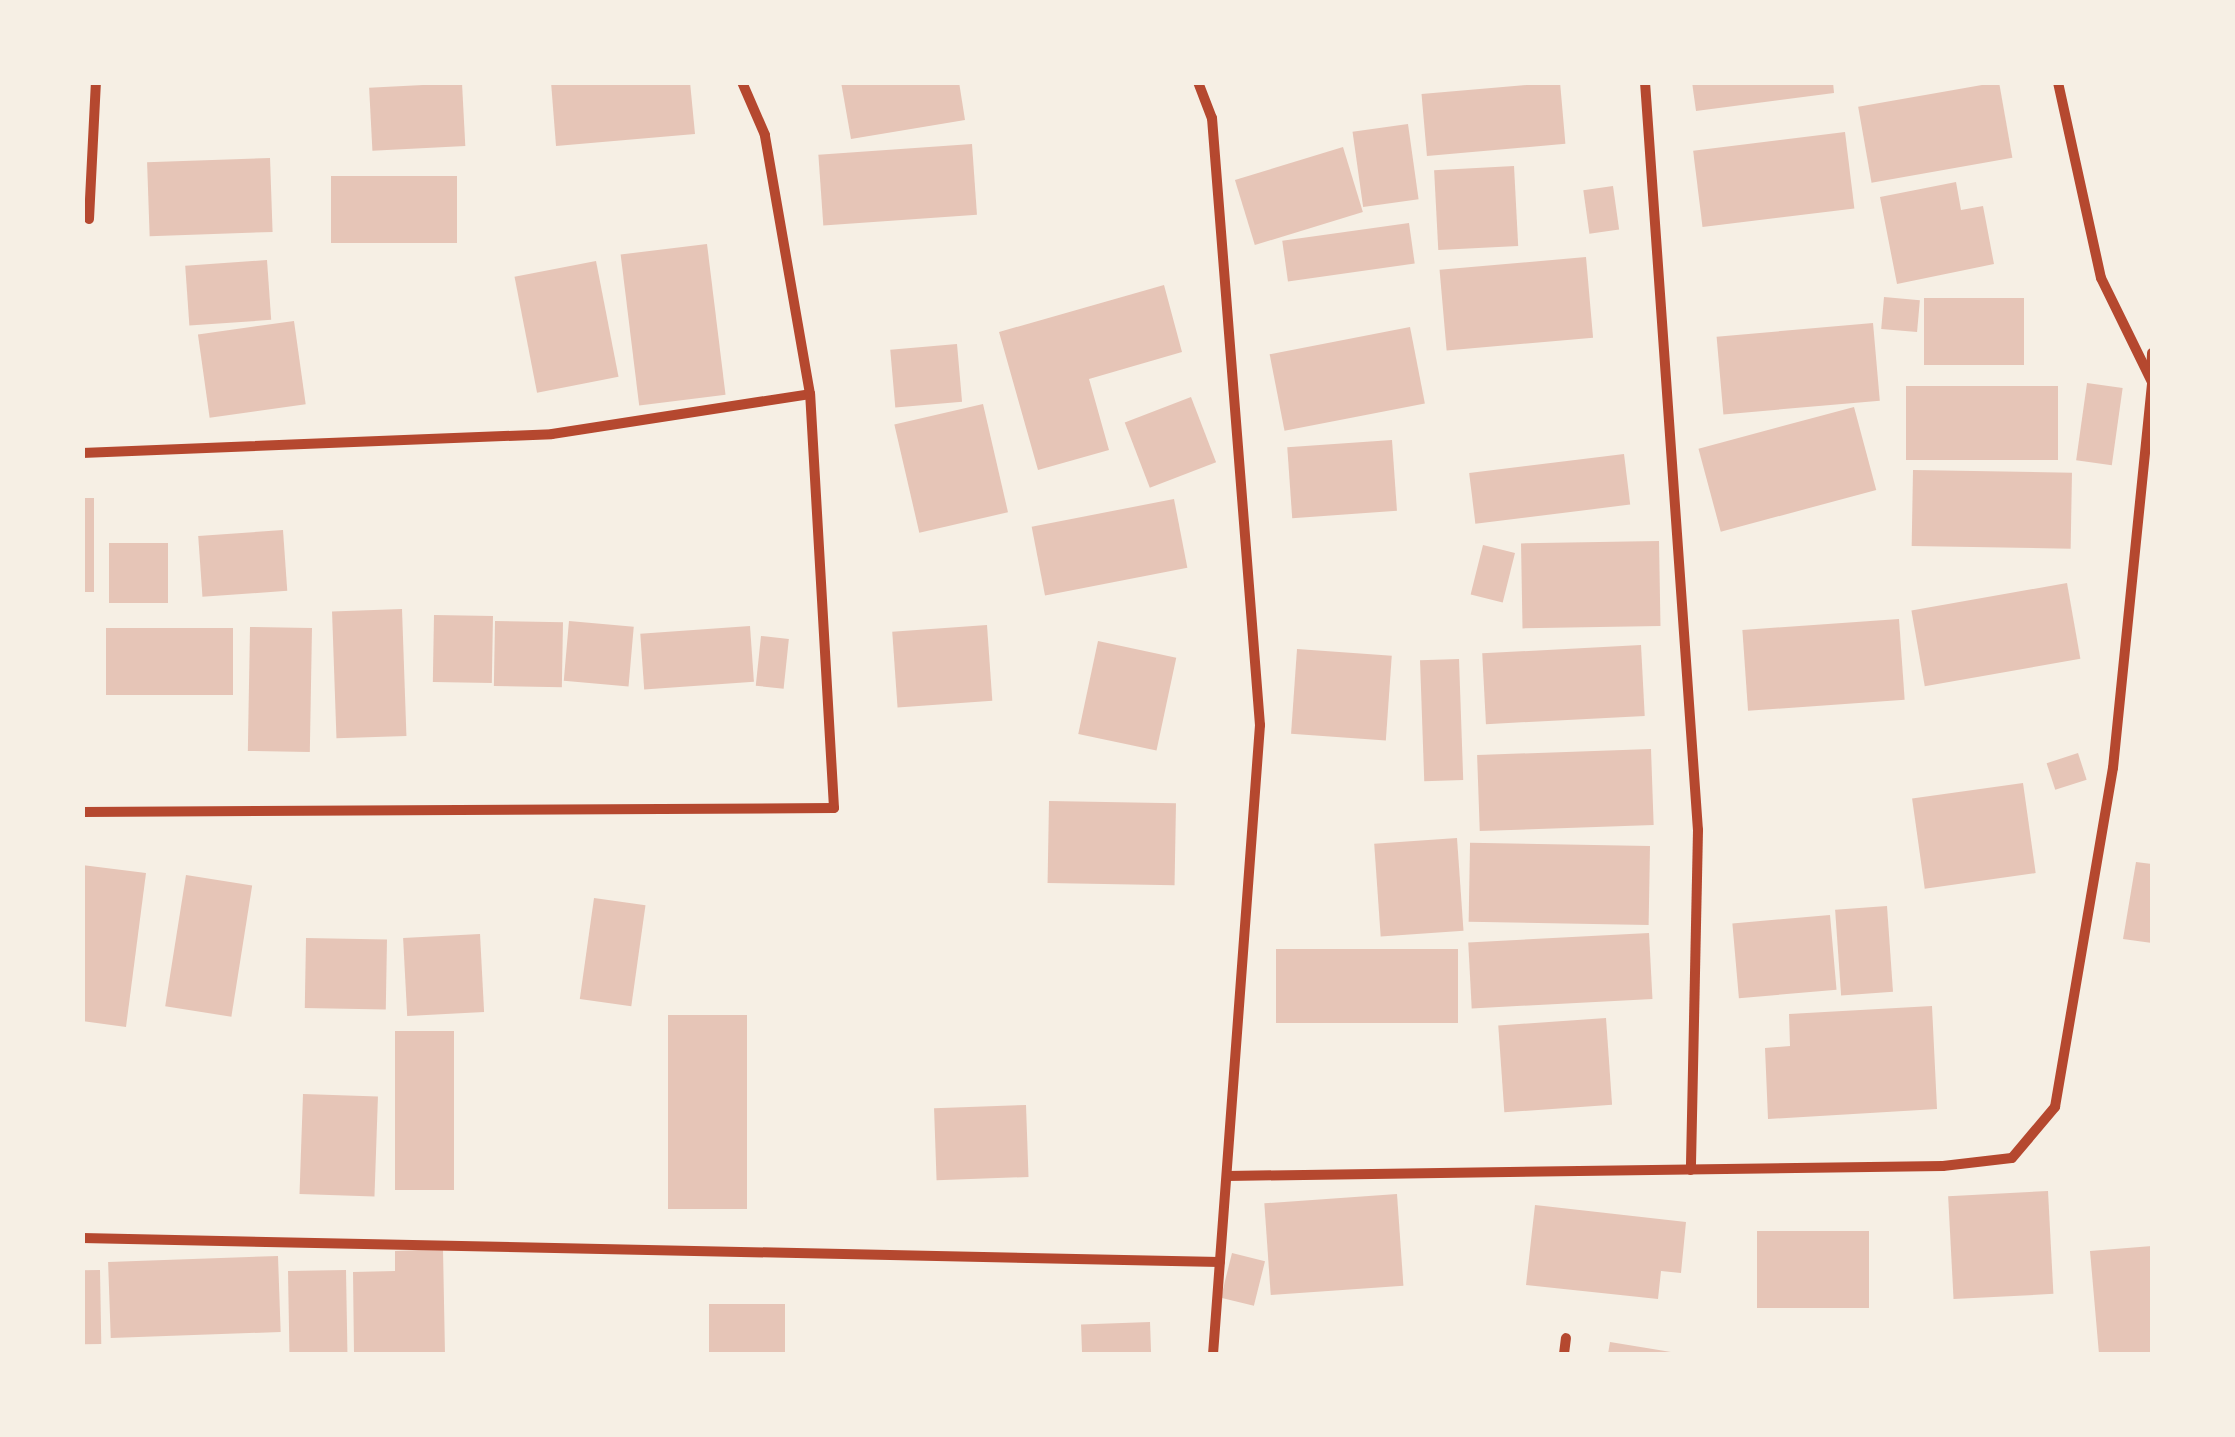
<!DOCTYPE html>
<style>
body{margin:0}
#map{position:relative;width:2235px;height:1437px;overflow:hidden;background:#f6efe4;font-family:"Sofia Sans Condensed",sans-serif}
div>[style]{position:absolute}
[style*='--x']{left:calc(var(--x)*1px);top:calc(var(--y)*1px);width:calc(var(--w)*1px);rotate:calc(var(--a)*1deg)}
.building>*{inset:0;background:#e6c5b7;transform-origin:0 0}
.minor>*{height:10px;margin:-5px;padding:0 5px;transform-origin:5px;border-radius:5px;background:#b5482f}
span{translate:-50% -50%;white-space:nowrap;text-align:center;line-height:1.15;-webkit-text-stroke:8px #f6efe4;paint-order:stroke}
.frame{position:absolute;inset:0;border:85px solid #f6efe4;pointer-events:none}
</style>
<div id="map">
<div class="building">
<div style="clip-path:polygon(551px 82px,690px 82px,695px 134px,556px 146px)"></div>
<div style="clip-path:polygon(841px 82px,959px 82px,965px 120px,851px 139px)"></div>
<div style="left:1560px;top:82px;width:62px;height:139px;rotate:85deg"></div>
<div style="clip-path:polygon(1692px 82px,1833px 82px,1834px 93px,1696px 111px)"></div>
<div style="left:1999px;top:82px;width:77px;height:143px;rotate:80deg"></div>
<div style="left:462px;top:83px;width:63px;height:93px;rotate:87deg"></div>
<div style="left:1408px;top:124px;width:76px;height:56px;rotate:82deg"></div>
<div style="left:1845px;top:132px;width:77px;height:153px;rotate:83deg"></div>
<div style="left:972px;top:144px;width:71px;height:154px;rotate:86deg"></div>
<div style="left:1343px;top:147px;width:68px;height:113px;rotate:73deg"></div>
<div style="left:270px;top:158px;width:74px;height:123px;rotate:88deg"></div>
<div style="left:1514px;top:166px;width:80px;height:80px;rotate:87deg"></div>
<div style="left:457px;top:176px;width:67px;height:126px;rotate:90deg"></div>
<div style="clip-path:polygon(1956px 182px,1961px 210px,1983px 206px,1994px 264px,1897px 284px,1880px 197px)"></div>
<div style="left:1613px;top:186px;width:44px;height:30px;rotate:82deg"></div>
<div style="left:1409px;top:223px;width:41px;height:128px;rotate:82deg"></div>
<div style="left:707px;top:244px;width:152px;height:87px;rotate:83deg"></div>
<div style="left:1586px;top:257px;width:81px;height:147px;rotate:85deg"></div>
<div style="left:267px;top:260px;width:60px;height:82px;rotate:86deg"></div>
<div style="left:596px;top:261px;width:118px;height:83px;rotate:79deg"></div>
<div style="clip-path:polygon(1164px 285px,1182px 352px,1089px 379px,1109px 450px,1038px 470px,999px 332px)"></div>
<div style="left:1884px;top:297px;width:36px;height:32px;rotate:5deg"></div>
<div style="left:1924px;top:298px;width:100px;height:67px"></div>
<div style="left:294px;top:321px;width:84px;height:97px;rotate:82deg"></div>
<div style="left:1873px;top:323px;width:78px;height:157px;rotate:85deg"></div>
<div style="left:1410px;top:327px;width:78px;height:143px;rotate:79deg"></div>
<div style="left:957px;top:344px;width:58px;height:67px;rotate:85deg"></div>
<div style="left:2087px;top:383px;width:36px;height:78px;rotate:8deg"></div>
<div style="left:1906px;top:386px;width:152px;height:74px"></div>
<div style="left:1191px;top:397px;width:70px;height:71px;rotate:69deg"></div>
<div style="left:983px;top:404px;width:111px;height:91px;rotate:77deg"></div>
<div style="left:1854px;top:407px;width:86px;height:161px;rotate:75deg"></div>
<div style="left:1392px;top:440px;width:71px;height:105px;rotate:86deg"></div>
<div style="left:1624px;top:454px;width:51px;height:156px;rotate:83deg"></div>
<div style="left:1913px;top:470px;width:159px;height:76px;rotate:1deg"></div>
<div style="left:82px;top:498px;width:12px;height:94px"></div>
<div style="left:1174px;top:499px;width:70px;height:145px;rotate:79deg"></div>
<div style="left:283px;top:530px;width:61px;height:85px;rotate:86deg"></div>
<div style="left:1659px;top:541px;width:85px;height:138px;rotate:89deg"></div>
<div style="left:109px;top:543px;width:59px;height:60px"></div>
<div style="left:1483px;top:545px;width:33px;height:51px;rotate:14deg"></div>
<div style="left:2067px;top:583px;width:77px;height:158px;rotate:80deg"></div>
<div style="left:402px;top:609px;width:127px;height:70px;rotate:88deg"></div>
<div style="left:434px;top:615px;width:59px;height:67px;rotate:1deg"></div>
<div style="left:1899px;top:619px;width:81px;height:157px;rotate:86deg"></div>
<div style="left:495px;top:621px;width:68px;height:65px;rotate:1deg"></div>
<div style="left:569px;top:621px;width:65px;height:60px;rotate:5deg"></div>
<div style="left:987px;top:625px;width:76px;height:95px;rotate:86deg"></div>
<div style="left:750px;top:626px;width:56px;height:110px;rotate:86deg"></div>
<div style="left:250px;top:627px;width:62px;height:124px;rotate:1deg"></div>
<div style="left:106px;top:628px;width:127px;height:67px"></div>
<div style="left:761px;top:636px;width:28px;height:50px;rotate:6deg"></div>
<div style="left:1098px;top:641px;width:80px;height:95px;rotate:12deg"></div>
<div style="left:1641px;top:645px;width:71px;height:159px;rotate:87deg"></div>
<div style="left:1297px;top:649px;width:95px;height:85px;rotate:4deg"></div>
<div style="left:1459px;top:659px;width:121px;height:39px;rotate:88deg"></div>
<div style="left:1651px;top:749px;width:76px;height:174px;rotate:88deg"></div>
<div style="left:2078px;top:753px;width:28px;height:33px;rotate:72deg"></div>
<div style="left:2023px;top:783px;width:91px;height:112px;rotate:82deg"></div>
<div style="left:1049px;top:801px;width:127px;height:82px;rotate:1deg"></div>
<div style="left:1457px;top:838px;width:93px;height:83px;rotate:86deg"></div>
<div style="left:1650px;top:846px;width:79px;height:180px;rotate:91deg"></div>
<div style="clip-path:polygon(2136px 862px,2152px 864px,2152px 943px,2123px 939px)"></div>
<div style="clip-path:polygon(82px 865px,146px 873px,126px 1027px,82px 1021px)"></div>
<div style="left:186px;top:875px;width:67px;height:133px;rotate:9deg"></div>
<div style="left:594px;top:898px;width:52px;height:102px;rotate:8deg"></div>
<div style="left:1887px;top:906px;width:86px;height:52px;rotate:86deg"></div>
<div style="left:1830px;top:915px;width:75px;height:98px;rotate:85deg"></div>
<div style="left:1649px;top:933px;width:66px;height:181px;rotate:87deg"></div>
<div style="left:480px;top:934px;width:78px;height:77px;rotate:87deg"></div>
<div style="left:306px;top:938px;width:81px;height:70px;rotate:1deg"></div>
<div style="left:1276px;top:949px;width:182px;height:74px"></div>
<div style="clip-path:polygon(1932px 1006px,1937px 1109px,1768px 1119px,1765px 1048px,1790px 1046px,1789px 1014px)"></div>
<div style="left:668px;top:1015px;width:79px;height:194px"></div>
<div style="left:1606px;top:1018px;width:87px;height:108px;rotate:86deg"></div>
<div style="left:395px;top:1031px;width:59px;height:159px"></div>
<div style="left:303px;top:1094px;width:75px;height:100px;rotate:2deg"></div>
<div style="left:1026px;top:1105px;width:72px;height:92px;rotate:88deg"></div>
<div style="left:2048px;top:1191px;width:103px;height:100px;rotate:87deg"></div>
<div style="left:1397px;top:1194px;width:92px;height:133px;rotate:86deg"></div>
<div style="clip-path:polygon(1535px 1205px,1686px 1222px,1681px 1273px,1661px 1271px,1658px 1299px,1526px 1285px)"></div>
<div style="left:1869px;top:1231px;width:77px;height:112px;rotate:90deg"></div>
<div style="clip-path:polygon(2152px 1246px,2152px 1354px,2099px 1354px,2090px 1251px)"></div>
<div style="clip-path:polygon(443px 1249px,445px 1354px,354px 1354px,353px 1272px,395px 1271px,395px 1251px)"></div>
<div style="left:1232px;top:1253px;width:34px;height:46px;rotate:14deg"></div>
<div style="left:278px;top:1256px;width:76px;height:170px;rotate:88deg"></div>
<div style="left:100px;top:1270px;width:74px;height:18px;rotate:89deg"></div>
<div style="left:346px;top:1270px;width:84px;height:58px;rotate:89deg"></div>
<div style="left:785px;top:1304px;width:50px;height:76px;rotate:90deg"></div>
<div style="left:1150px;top:1322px;width:32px;height:69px;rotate:88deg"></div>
<div style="clip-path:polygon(1610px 1342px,1671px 1352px,1671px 1354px,1608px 1354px)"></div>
</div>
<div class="minor">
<div style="--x:1198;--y:82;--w:39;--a:69"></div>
<div style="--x:1212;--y:118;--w:609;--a:85.48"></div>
<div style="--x:1260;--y:725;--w:631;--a:94.27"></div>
<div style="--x:1645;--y:82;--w:750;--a:85.95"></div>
<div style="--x:1698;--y:830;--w:340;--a:91.2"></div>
<div style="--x:89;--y:219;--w:137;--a:-87.1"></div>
<div style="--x:2151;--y:373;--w:20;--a:-87"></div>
<div style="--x:82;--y:453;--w:470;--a:-2.3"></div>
<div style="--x:552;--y:434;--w:261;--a:-8.8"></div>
<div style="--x:82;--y:812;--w:752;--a:-0.3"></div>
<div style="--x:834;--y:808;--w:415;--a:-93.3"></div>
<div style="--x:810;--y:394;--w:263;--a:-99.9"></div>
<div style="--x:765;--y:135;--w:58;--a:-113.5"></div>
<div style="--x:1227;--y:1176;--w:716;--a:-0.8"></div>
<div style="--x:1943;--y:1166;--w:69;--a:-6.6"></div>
<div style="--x:2012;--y:1158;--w:67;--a:-49.9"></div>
<div style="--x:2055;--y:1107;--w:344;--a:-80.3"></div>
<div style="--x:2113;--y:768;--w:388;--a:-84.2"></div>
<div style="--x:2152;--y:382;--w:116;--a:-116.1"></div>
<div style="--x:2101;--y:278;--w:201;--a:-102.4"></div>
<div style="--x:82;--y:1238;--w:1138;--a:1.21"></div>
<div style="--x:1564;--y:1354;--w:16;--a:-83"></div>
</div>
<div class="frame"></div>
</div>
